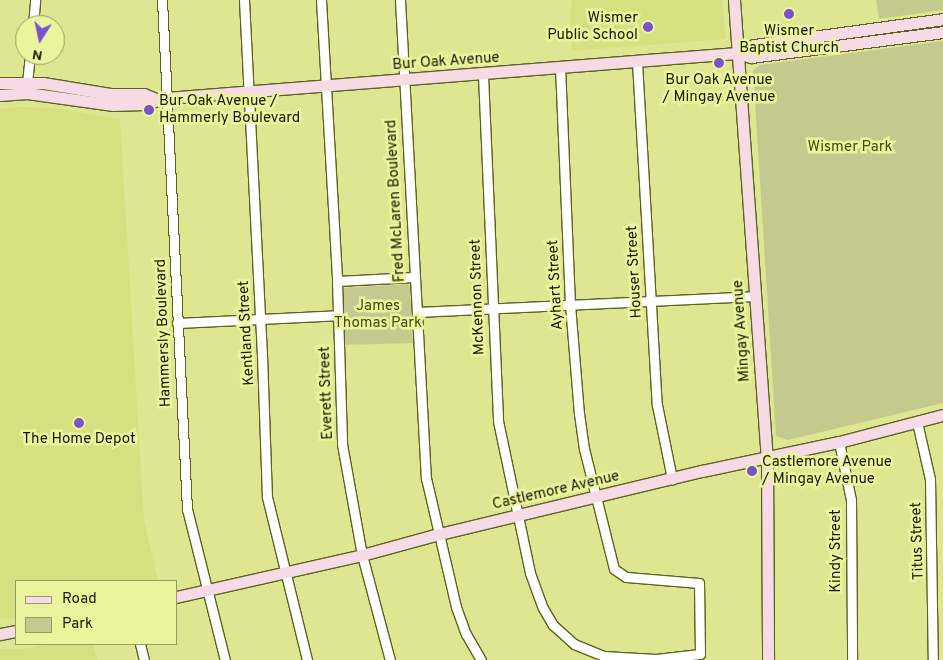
<!DOCTYPE html>
<style>
body{margin:0}
#map{position:relative;width:943px;height:660px;overflow:hidden;background:#dee691;font-family:Overpass,sans-serif}
div>[style]{position:absolute}
[style*='--x']{left:calc(var(--x)*1px);top:calc(var(--y)*1px);width:calc(var(--w)*1px);rotate:calc(var(--a)*1deg)}
.built>*{inset:0;background:#d7e081}
.green>*{inset:0;background:#c4ca8e}
.roads{filter:drop-shadow(1px 0 #5d6221) drop-shadow(-1px 0 #5d6221) drop-shadow(0 1px #5d6221) drop-shadow(0 -1px #5d6221)}
.street>*{height:9px;margin:-4.5px;padding:0 4.5px;transform-origin:4.5px;border-radius:4.5px;background:#fff}
.secondary>*{height:11px;margin:-5.5px;padding:0 5.5px;transform-origin:5.5px;border-radius:5.5px;background:#f6dbe6}
.dots>*{width:14px;height:14px;translate:-50% -50%;box-sizing:border-box;border:2px solid #ebf49d;border-radius:50%}
span{translate:-50% -50%;white-space:nowrap;text-align:center;line-height:1.15;-webkit-text-stroke:5px #ebf49d;paint-order:stroke}
.poi-label{font-size:15px;color:#181901}
.right{translate:-100% -50%;text-align:right}
.left{translate:0 -50%;text-align:left}
.street-label{font-size:15px;color:#181901}
.park-label{font-size:15px;color:#484c0a}
.legend{position:absolute;left:15px;top:580px;width:162px;height:65px;box-sizing:border-box;background:#ebf49d;border:1px solid #979c5f;margin:0;padding:6px 9px;list-style:none;font-size:15px;color:#181901}
.legend li{display:flex;align-items:center;gap:10px;height:25px}
.legend b{width:25px;border:1px solid #979c5f}
.north{position:absolute;left:15px;top:15px;width:50px;height:50px;box-sizing:border-box;background:#ebf49d;border:1px solid #979c5f;border-radius:50%;rotate:190deg;font-size:14px;font-weight:700;line-height:20px;text-align:center;color:#181901}
.north::after{content:'';display:block;margin:auto;width:18px;height:22px;background:#7752cc;clip-path:polygon(50% 0,100% 100%,50% 72%,0 100%)}
</style>
<div id="map">
<div class="built">
<div style="clip-path:polygon(572px 0,722px 0,726px 39px,572px 51px,570px 14px)"></div>
<div style="clip-path:polygon(21px 107px,56px 108px,120px 119px,144px 520px,158px 581px,16px 581px,16px 619px,0 618px,0 109px)"></div>
<div style="clip-path:polygon(48px 644px,93px 644px,97px 660px,0 660px,0 649px,24px 649px)"></div>
</div>
<div class="green">
<div style="clip-path:polygon(876px 0,943px 0,943px 10px,879px 19px)"></div>
<div style="clip-path:polygon(943px 41px,943px 403px,788px 440px,776px 436px,753px 70px,760px 65px)"></div>
<div style="clip-path:polygon(408px 284px,410px 287px,413px 343px,345px 345px,342px 295px,344px 288px)"></div>
</div>
<div class="roads">
<div class="street">
<div style="--x:162;--y:0;--w:510;--a:87.19"></div>
<div style="--x:187;--y:509;--w:156;--a:75.9"></div>
<div style="--x:244;--y:0;--w:355;--a:87.1"></div>
<div style="--x:262;--y:355;--w:142;--a:88"></div>
<div style="--x:267;--y:497;--w:168;--a:76.2"></div>
<div style="--x:321;--y:0;--w:281;--a:86.7"></div>
<div style="--x:337;--y:281;--w:163;--a:88.2"></div>
<div style="--x:342;--y:444;--w:113;--a:79.8"></div>
<div style="--x:362;--y:555;--w:109;--a:75.1"></div>
<div style="--x:400;--y:0;--w:479;--a:86.9"></div>
<div style="--x:426;--y:478;--w:132;--a:76.9"></div>
<div style="--x:456;--y:607;--w:29;--a:70"></div>
<div style="--x:466;--y:634;--w:30;--a:60"></div>
<div style="--x:33;--y:25;--w:25;--a:-85"></div>
<div style="--x:637;--y:62;--w:344;--a:86.7"></div>
<div style="--x:657;--y:405;--w:76;--a:78.5"></div>
<div style="--x:483;--y:75;--w:346;--a:87.5"></div>
<div style="--x:498;--y:421;--w:155;--a:78.1"></div>
<div style="--x:530;--y:573;--w:37;--a:70"></div>
<div style="--x:543;--y:608;--w:20;--a:60"></div>
<div style="--x:553;--y:625;--w:28;--a:42"></div>
<div style="--x:574;--y:644;--w:31;--a:22"></div>
<div style="--x:603;--y:656;--w:53;--a:3.2"></div>
<div style="--x:656;--y:659;--w:44;--a:-6.5"></div>
<div style="--x:700;--y:654;--w:71;--a:-90.8"></div>
<div style="--x:699;--y:583;--w:73;--a:-175.3"></div>
<div style="--x:626;--y:577;--w:14;--a:-146"></div>
<div style="--x:614;--y:569;--w:124;--a:-104"></div>
<div style="--x:584;--y:449;--w:35;--a:-98"></div>
<div style="--x:579;--y:414;--w:109;--a:-94.7"></div>
<div style="--x:570;--y:305;--w:237;--a:-92.4"></div>
<div style="--x:27;--y:83;--w:28;--a:-84"></div>
<div style="--x:337;--y:281;--w:77;--a:-3"></div>
<div style="--x:417;--y:312;--w:337;--a:-2.7"></div>
<div style="--x:177;--y:323;--w:161;--a:-2.8"></div>
<div style="--x:917;--y:422;--w:58;--a:77.2"></div>
<div style="--x:930;--y:479;--w:181;--a:89.1"></div>
<div style="--x:839;--y:442;--w:59;--a:78.3"></div>
<div style="--x:851;--y:500;--w:160;--a:89.6"></div>
<div style="--x:140;--y:644;--w:16;--a:76"></div>
</div>
<div class="secondary">
<div style="--x:734;--y:0;--w:458;--a:85.9"></div>
<div style="--x:767;--y:457;--w:203;--a:89.7"></div>
<div style="--x:737;--y:53;--w:15;--a:16"></div>
<div style="--x:751;--y:57;--w:194;--a:-7.4"></div>
<div style="--x:0;--y:83;--w:43;--a:0"></div>
<div style="--x:43;--y:83;--w:68;--a:9.3"></div>
<div style="--x:110;--y:94;--w:34;--a:0"></div>
<div style="--x:144;--y:94;--w:13;--a:23"></div>
<div style="--x:0;--y:95;--w:27;--a:-4"></div>
<div style="--x:27;--y:93;--w:87;--a:7.9"></div>
<div style="--x:113;--y:105;--w:31;--a:-2"></div>
<div style="--x:144;--y:104;--w:23;--a:-15"></div>
<div style="--x:166;--y:98;--w:573;--a:-4.51"></div>
<div style="--x:737;--y:53;--w:19;--a:-25"></div>
<div style="--x:754;--y:45;--w:191;--a:-7.8"></div>
<div style="--x:176;--y:597;--w:191;--a:-12.7"></div>
<div style="--x:362;--y:555;--w:80;--a:-15.3"></div>
<div style="--x:439;--y:534;--w:270;--a:-13.5"></div>
<div style="--x:702;--y:471;--w:140;--a:-12"></div>
<div style="--x:839;--y:442;--w:107;--a:-14.6"></div>
<div style="--x:0;--y:634;--w:16;--a:-11"></div>
</div>
</div>
<div class="dots">
<div style="left:789px;top:14px;background:#7752cc"></div>
<div style="left:648px;top:27px;background:#7752cc"></div>
<div style="left:719px;top:63px;background:#7752cc"></div>
<div style="left:149px;top:110px;background:#7752cc"></div>
<div style="left:79px;top:423px;background:#7752cc"></div>
<div style="left:752px;top:471px;background:#7752cc"></div>
</div>
<div class="poi-label">
<span class="right" style="left:638px;top:27px">Wismer<br>Public School</span>
<span style="left:789px;top:40px">Wismer<br>Baptist Church</span>
<span style="left:719px;top:89px">Bur Oak Avenue<br>/ Mingay Avenue</span>
<span class="left" style="left:159px;top:110px">Bur Oak Avenue /<br>Hammerly Boulevard</span>
<span style="left:79px;top:440px">The Home Depot</span>
<span class="left" style="left:762px;top:471px">Castlemore Avenue<br>/ Mingay Avenue</span>
</div>
<div class="street-label">
<span style="left:446px;top:62px;rotate:-4deg">Bur Oak Avenue</span>
<span style="left:396px;top:201px;rotate:-93deg">Fred McLaren Boulevard</span>
<span style="left:635px;top:272px;rotate:-93deg">Houser Street</span>
<span style="left:556px;top:285px;rotate:-93deg">Ayhart Street</span>
<span style="left:478px;top:297px;rotate:-92deg">McKennon Street</span>
<span style="left:742px;top:331px;rotate:-94deg">Mingay Avenue</span>
<span style="left:164px;top:333px;rotate:-92deg">Hammersly Boulevard</span>
<span style="left:247px;top:333px;rotate:-93deg">Kentland Street</span>
<span style="left:327px;top:393px;rotate:-92deg">Everett Street</span>
<span style="left:556px;top:491px;rotate:-13deg">Castlemore Avenue</span>
<span style="left:918px;top:541px;rotate:-92deg">Titus Street</span>
<span style="left:837px;top:551px;rotate:-90deg">Kindy Street</span>
</div>
<div class="park-label">
<span style="left:850px;top:148px">Wismer Park</span>
<span style="left:378px;top:315px">James<br>Thomas Park</span>
</div>
<ul class="legend">
<li><b style="height:6px;background:#f6dbe6"></b>Road</li>
<li><b style="height:14px;background:#c4ca8e"></b>Park</li>
</ul>
<div class="north">N</div>
</div>
